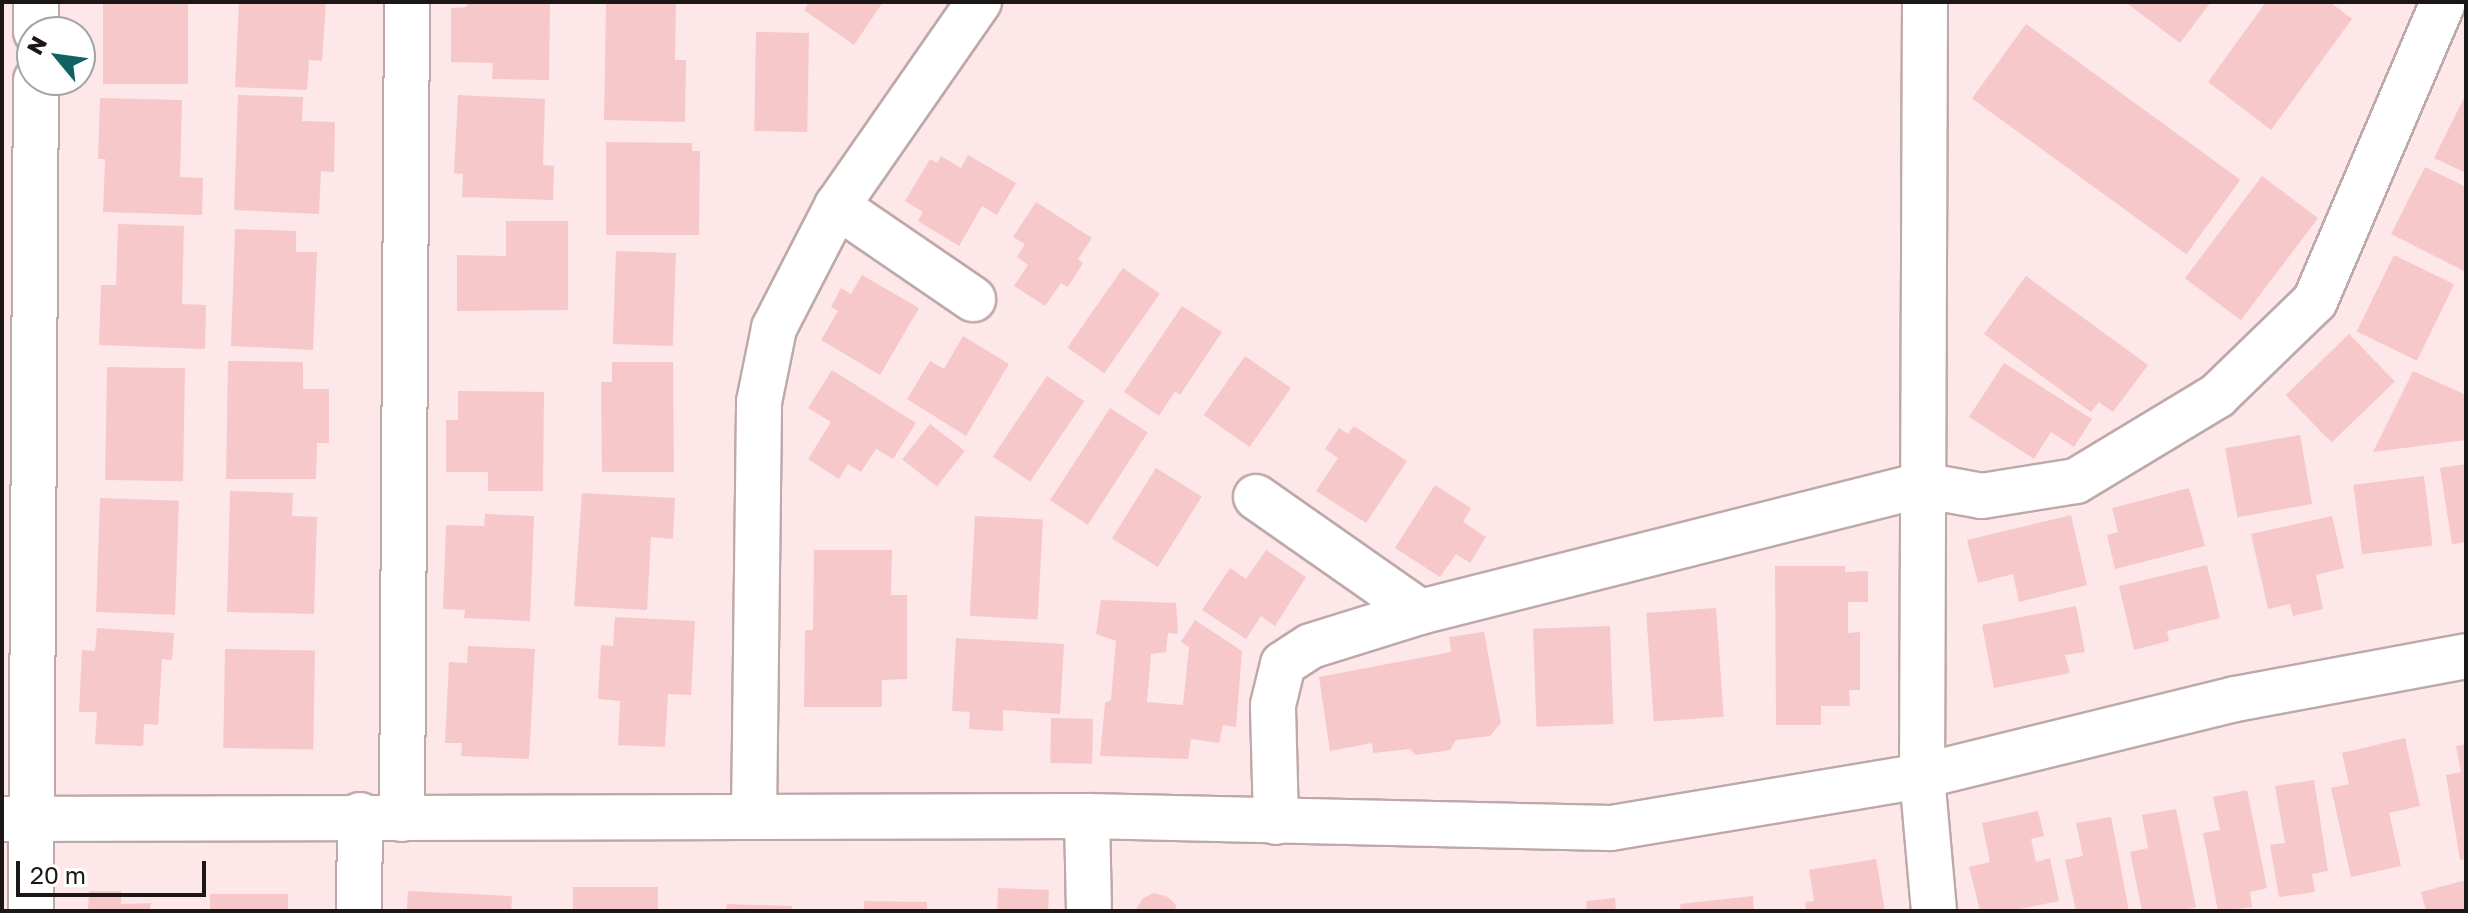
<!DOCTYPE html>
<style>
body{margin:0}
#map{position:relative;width:2468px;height:913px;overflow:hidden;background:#fde7e8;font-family:"Golos Text",sans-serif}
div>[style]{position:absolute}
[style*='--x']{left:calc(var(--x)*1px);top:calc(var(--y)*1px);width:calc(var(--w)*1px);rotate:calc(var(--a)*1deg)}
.building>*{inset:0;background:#f6c8ca;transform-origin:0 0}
.roads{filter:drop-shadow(2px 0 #bea9aa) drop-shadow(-2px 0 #bea9aa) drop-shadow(0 2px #bea9aa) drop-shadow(0 -2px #bea9aa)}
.minor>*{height:44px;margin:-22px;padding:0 22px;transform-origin:22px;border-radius:22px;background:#fff}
span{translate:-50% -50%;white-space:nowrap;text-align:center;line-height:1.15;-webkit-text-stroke:6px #fff;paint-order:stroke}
.frame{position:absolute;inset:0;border:4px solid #1d1616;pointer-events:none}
.north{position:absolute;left:16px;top:16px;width:80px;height:80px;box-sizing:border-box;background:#fff;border:2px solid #a5a2a2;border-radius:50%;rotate:299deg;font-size:22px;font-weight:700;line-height:32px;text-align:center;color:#1d1616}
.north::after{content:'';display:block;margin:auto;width:28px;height:36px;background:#116263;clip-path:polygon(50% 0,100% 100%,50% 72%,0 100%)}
.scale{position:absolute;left:16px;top:861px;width:190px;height:36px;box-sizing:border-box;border:4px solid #1d1616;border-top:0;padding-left:10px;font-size:24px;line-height:28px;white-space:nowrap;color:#1d1616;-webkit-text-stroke:6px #fff;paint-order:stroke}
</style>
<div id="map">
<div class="building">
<div style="left:103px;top:2px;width:85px;height:82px"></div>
<div style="clip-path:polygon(239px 2px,326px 2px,322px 61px,309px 60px,307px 90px,235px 87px)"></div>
<div style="clip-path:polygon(467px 2px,550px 2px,549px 80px,492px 79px,493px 63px,451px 62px,451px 8px,467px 7px)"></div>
<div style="clip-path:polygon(606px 2px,676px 2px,675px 60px,686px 60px,685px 122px,604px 120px)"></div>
<div style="clip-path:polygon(809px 2px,883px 2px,854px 45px,804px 10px)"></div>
<div style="clip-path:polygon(2125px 2px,2211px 2px,2180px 43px)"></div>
<div style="clip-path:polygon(2266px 2px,2330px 2px,2352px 19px,2271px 130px,2208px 82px)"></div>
<div style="left:2026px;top:24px;width:265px;height:92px;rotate:36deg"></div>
<div style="left:756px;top:32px;width:53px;height:99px;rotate:1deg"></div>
<div style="clip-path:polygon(2466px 94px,2466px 173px,2434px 158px)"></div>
<div style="clip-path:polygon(238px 95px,303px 97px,302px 121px,335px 122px,334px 172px,321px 171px,319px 214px,234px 210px)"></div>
<div style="clip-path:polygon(458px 95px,545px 99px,543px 165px,554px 166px,553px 200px,462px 197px,463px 174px,454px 173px)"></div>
<div style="clip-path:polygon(100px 98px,182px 100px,180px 177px,203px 178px,202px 215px,103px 212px,105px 159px,98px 159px)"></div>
<div style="clip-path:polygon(606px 142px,692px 143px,692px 151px,700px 151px,699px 235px,606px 235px)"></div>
<div style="clip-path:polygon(968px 155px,1016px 183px,997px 215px,982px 206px,959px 246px,918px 221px,923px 212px,905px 201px,930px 159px,937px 163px,941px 156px,961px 168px)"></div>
<div style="clip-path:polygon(2425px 167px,2466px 187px,2466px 272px,2391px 234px)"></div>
<div style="left:2262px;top:176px;width:70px;height:128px;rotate:37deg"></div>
<div style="clip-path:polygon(1036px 202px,1092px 238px,1078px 259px,1083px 263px,1068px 287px,1061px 283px,1045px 306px,1014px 286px,1028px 265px,1017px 257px,1025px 244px,1013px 237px)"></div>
<div style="clip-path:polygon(506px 221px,568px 221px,568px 310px,457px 311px,457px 255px,506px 256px)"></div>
<div style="clip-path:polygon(118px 224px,184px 226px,182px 304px,206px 305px,205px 349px,99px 345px,101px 285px,116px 285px)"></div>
<div style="clip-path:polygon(235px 229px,296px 231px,296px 252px,317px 252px,313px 350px,231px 346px)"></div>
<div style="left:616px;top:251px;width:60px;height:93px;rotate:2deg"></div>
<div style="left:2394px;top:255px;width:67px;height:85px;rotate:26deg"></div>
<div style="left:1123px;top:268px;width:45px;height:97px;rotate:35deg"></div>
<div style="clip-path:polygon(862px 275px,919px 308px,880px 375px,821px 340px,838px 311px,831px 307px,841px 288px,851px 294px)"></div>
<div style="clip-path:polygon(2026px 276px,2148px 365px,2113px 412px,2099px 402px,2091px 412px,1984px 334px)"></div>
<div style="clip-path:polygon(1182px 306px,1222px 332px,1180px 395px,1175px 391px,1159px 416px,1124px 392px)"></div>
<div style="left:2349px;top:334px;width:66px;height:88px;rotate:46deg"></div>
<div style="clip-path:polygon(963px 336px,1009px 364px,966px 436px,907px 399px,930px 361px,944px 369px)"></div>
<div style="left:1245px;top:356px;width:56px;height:72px;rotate:35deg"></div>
<div style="clip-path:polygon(228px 361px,303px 362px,303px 389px,329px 389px,329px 443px,317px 443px,316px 479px,226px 479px)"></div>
<div style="clip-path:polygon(612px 362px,673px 362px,674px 472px,602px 472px,601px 382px,612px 382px)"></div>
<div style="clip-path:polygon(2004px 363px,2092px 419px,2074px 447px,2051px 432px,2034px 459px,1969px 417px)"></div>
<div style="left:107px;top:367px;width:78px;height:113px;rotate:1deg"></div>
<div style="clip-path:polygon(832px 370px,916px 423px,893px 459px,876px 449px,861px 472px,848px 464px,839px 479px,808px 459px,831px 422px,808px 408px)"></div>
<div style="clip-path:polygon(2413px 371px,2466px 395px,2466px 440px,2373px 452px)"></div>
<div style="left:1047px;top:376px;width:45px;height:97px;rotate:34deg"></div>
<div style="clip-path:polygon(458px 391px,544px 392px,543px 491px,488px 491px,488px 472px,446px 472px,446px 420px,458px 420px)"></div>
<div style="left:1110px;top:408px;width:45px;height:110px;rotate:33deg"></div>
<div style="left:930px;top:424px;width:44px;height:45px;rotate:38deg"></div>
<div style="clip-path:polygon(1354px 426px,1407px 461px,1366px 523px,1316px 491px,1338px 458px,1325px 449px,1339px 428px,1348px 434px)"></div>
<div style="left:2300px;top:435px;width:70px;height:76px;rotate:80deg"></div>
<div style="clip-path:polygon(2466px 464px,2466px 542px,2452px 544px,2440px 468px)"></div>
<div style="left:1156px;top:468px;width:54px;height:83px;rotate:32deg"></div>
<div style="left:2424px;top:476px;width:70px;height:71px;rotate:83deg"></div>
<div style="clip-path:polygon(1435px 485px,1471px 508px,1463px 522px,1486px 537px,1470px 563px,1456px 554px,1440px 577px,1395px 548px)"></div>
<div style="clip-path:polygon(2189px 488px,2205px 546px,2115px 569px,2107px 535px,2118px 532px,2112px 508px)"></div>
<div style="clip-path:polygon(230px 491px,293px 493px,292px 516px,317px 517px,314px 614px,227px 612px)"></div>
<div style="clip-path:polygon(582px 493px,675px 498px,673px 539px,651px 537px,647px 610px,574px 606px)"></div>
<div style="left:100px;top:498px;width:79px;height:114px;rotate:2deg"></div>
<div style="clip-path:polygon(485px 514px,534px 516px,530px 621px,464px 618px,465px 610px,443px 609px,446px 525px,484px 526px)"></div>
<div style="clip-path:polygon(2071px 515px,2087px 585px,2019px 602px,2013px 574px,1978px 583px,1967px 540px)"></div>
<div style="left:975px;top:516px;width:68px;height:100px;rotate:3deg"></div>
<div style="clip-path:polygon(2332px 516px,2344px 568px,2316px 575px,2323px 609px,2293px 616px,2290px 604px,2268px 609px,2251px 534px)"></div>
<div style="clip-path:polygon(814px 550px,892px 550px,891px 595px,907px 595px,907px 679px,882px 680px,882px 707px,804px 707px,805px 630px,813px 630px)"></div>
<div style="clip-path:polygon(1266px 550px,1306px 577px,1275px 626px,1261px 616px,1246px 639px,1202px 610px,1230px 568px,1246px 579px)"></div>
<div style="clip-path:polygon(2207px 565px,2220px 618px,2167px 631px,2169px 641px,2134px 650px,2119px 586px)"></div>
<div style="clip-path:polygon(1775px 566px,1845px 566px,1845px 572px,1868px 571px,1868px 602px,1848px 602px,1848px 633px,1860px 632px,1860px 690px,1849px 690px,1850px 706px,1821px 706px,1821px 725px,1776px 725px)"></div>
<div style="clip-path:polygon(1101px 600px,1176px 603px,1178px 634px,1168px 633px,1166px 652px,1151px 654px,1147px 702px,1183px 705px,1189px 647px,1181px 642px,1195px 620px,1242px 651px,1236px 727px,1223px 725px,1219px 743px,1191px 739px,1188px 759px,1100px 756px,1105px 703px,1111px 700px,1116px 641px,1096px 634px)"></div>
<div style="clip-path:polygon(2076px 606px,2085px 652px,2065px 655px,2070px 673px,1994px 688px,1982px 625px)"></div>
<div style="left:1716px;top:608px;width:109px;height:70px;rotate:86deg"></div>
<div style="clip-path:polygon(615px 617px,695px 621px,691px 695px,668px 694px,665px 747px,618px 745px,620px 701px,598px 699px,601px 645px,613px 646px)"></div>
<div style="left:1610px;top:626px;width:98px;height:77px;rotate:88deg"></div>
<div style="clip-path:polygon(97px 628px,174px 633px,172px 660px,162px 659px,158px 725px,144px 724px,143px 746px,95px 744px,97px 712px,79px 712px,82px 650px,95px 651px)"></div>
<div style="clip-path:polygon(1484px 632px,1501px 723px,1490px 736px,1456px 740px,1450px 750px,1416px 755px,1410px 749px,1373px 753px,1372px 743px,1330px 751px,1319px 677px,1451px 652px,1449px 637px)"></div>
<div style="clip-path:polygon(956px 638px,1064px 644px,1060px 714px,1003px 710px,1003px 731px,969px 729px,970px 712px,952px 711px)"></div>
<div style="clip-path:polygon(468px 646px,535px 649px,529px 759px,461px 756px,462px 743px,445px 743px,449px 662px,467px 663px)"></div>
<div style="left:225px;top:649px;width:90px;height:99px;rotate:1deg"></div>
<div style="left:1051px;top:718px;width:42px;height:45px;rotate:1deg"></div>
<div style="clip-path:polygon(2405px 738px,2420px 806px,2389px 813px,2401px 866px,2351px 877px,2331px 788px,2349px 784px,2342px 753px)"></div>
<div style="clip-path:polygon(2466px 744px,2466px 859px,2460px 860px,2446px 775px,2461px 772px,2456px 746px)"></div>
<div style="clip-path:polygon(2314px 780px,2328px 871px,2312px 874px,2315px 892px,2279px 897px,2270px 845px,2285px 843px,2275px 786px)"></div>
<div style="clip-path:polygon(2247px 790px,2267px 888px,2250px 892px,2252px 907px,2218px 911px,2203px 833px,2220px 830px,2213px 797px)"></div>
<div style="clip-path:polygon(2176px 809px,2196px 907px,2178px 911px,2142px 911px,2130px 852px,2148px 848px,2142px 815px)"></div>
<div style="clip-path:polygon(2038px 811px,2044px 836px,2031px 839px,2036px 862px,2050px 858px,2059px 901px,2010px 911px,1980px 911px,1969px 867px,1990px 862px,1982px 823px)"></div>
<div style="clip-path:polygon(2111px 817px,2129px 911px,2076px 911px,2065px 860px,2083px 856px,2076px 823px)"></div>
<div style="clip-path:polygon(1876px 859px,1885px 911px,1806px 911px,1805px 902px,1814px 901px,1809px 870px)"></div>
<div style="clip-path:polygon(2466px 880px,2466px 911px,2426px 911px,2421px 892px)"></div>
<div style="left:658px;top:887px;width:24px;height:85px;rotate:90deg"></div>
<div style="left:998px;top:888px;width:51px;height:23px;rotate:2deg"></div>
<div style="clip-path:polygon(89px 891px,121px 891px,121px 904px,151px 903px,150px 911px,88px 911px)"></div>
<div style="clip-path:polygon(408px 891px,512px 896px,511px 911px,407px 911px)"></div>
<div style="clip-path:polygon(1154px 893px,1168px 897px,1176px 905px,1175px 911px,1135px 911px,1143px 898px)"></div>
<div style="left:210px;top:894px;width:78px;height:17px"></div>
<div style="clip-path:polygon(1753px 896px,1754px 911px,1681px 911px,1680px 904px)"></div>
<div style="clip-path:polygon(1615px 898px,1616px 911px,1587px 911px,1586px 901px)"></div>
<div style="left:864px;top:901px;width:63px;height:10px;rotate:1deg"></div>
<div style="clip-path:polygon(727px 904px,792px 906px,792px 911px,726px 911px)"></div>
</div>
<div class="roads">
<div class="minor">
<div style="--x:1925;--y:2;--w:774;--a:90.22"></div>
<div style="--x:1922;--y:776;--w:136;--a:84.9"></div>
<div style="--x:36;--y:32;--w:30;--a:-90"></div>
<div style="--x:837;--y:206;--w:165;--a:34.4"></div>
<div style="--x:1256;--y:497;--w:200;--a:35"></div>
<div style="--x:1087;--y:816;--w:95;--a:88.8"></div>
<div style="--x:754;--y:817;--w:415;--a:-89.3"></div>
<div style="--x:759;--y:402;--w:76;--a:-78.5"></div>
<div style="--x:774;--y:328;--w:137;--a:-62.7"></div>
<div style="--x:837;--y:206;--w:249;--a:-55.2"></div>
<div style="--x:2;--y:819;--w:1085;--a:-0.16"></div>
<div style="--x:1087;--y:816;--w:524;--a:1.31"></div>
<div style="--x:1611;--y:828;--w:315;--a:-9.5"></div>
<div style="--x:1922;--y:776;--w:322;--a:-13.8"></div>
<div style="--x:2235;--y:699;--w:235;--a:-10.5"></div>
<div style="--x:402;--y:819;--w:817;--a:-89.65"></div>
<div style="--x:1276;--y:822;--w:117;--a:-91.5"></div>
<div style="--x:1273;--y:705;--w:42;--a:-76.3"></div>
<div style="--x:1283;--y:664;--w:33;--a:-33"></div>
<div style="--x:1311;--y:646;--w:114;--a:-17.3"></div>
<div style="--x:1420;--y:612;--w:518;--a:-14.2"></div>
<div style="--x:1922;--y:485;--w:61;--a:10.4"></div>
<div style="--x:1982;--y:496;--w:95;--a:-9.1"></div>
<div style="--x:2076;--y:481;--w:165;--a:-31.1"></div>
<div style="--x:2217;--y:396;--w:136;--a:-44.1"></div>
<div style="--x:2315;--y:301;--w:325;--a:-66.8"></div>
<div style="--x:31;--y:911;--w:831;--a:-89.66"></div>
<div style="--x:359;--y:911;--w:96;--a:-89.4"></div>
</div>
</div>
<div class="frame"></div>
<div class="north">N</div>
<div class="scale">20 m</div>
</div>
